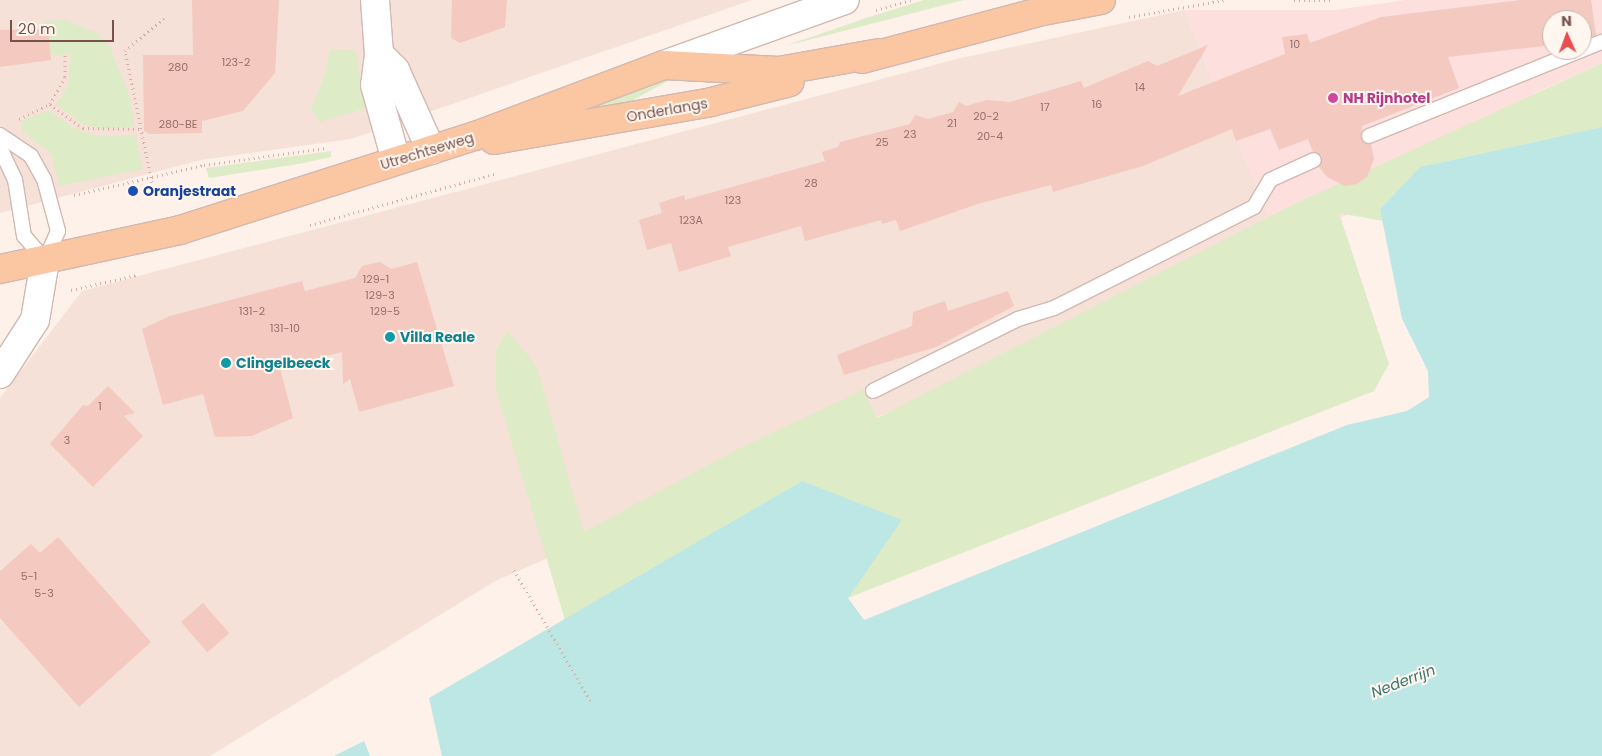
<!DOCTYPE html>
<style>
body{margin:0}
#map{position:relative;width:1602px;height:756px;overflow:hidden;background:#fdf1e9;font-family:Poppins,sans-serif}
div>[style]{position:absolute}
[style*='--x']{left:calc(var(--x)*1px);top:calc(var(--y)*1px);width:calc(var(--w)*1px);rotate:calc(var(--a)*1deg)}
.residential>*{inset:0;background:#f5e1d7}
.commercial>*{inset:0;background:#fddfdd}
.green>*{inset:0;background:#deebc7}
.water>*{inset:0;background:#bde7e4}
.building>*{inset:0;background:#f3c9c0;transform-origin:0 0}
.path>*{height:3px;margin-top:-1.5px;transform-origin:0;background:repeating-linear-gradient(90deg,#d8aba3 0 1px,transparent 0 5px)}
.roads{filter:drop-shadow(1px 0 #d2b8b1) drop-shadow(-1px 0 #d2b8b1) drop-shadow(0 1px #d2b8b1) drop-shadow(0 -1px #d2b8b1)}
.lane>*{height:14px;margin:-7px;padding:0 7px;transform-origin:7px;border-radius:7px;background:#fff}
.street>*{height:28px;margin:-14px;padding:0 14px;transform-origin:14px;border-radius:14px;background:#fff}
.secondary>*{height:28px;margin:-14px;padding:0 14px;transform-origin:14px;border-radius:14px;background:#fff}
.primary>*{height:28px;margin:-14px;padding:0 14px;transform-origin:14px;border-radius:14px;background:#fbc6a2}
.dots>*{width:14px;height:14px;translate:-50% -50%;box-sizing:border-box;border:2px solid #fff6f0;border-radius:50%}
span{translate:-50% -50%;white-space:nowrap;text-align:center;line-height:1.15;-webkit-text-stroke:4px #fff6f0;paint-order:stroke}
.number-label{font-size:11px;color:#977069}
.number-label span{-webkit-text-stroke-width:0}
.hotel-label{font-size:14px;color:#b23c85;font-weight:700}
.left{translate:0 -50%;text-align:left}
.street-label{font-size:14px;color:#78524c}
.transit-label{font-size:14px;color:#164399;font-weight:700}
.culture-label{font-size:14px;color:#0d838f;font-weight:700}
.water-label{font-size:15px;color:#3c7672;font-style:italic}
.north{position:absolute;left:1542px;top:10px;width:50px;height:50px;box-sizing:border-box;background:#fff6f0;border:1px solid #c9b4ae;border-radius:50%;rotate:358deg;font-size:14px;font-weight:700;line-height:20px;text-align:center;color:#78524c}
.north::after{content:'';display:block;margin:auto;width:18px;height:22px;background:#e74e4e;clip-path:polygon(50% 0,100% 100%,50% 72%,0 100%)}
.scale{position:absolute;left:10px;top:20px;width:104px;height:22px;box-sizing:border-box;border:2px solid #78524c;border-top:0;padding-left:6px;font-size:15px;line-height:18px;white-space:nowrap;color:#78524c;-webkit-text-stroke:4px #fff6f0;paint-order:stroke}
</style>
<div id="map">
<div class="residential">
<div style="clip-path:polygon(0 0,752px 0,351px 139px,201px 160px,0 213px)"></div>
<div style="clip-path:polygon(1184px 10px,1280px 244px,497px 580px,210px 756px,0 756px,0 398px,82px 291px,957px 59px)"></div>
</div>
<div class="commercial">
<div style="clip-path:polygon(evenodd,1406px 0,1602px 0,1602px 63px,1535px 93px,1379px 201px,1280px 244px,1184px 10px,1336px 10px,1406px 0,1552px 20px,1582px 20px,1582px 50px,1552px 50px,1552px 20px)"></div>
</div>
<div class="green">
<div style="clip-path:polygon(924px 0,964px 0,785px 46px,869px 17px)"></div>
<div style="clip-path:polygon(65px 20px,99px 34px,109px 45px,129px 94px,135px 126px,104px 129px,84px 125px,56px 104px,68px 86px,71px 54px,51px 56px,44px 21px)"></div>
<div style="clip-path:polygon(330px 49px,355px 50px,366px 108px,320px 122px,311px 110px,326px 72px)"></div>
<div style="clip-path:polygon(1602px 63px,1602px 127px,1420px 167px,1380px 209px,1383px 221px,1339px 213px,1389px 364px,1374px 391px,848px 598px,802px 481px,565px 620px,496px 390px,496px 350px,508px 331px,537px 367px,584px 532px,740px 448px,863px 390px,877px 418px,1286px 208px)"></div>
<div style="clip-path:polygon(669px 76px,670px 80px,613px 111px,561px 115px)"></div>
<div style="clip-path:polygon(49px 110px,72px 127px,97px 136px,136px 135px,142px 169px,59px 186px,51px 154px,22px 131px,22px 121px)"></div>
<div style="clip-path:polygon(331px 151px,331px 157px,304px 163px,209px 178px,206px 168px)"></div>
</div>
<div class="water">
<div style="clip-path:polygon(1602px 127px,1602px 756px,442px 756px,429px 698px,802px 481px,902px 520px,848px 598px,864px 620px,1347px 425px,1407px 411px,1429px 397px,1428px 371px,1402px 319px,1380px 209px,1420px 167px)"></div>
<div style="clip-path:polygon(364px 741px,370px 756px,334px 756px)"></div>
</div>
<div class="building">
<div style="clip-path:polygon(192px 0,279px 0,275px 73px,243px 111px,202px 121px,202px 133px,150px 134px,144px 131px,143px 55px,193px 55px)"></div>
<div style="clip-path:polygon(452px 0,507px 0,505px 27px,460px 43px,451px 38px)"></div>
<div style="clip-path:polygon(1521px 0,1591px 0,1596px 35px,1582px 41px,1582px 20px,1552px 20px,1552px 45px,1448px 57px,1459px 88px,1362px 126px,1361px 139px,1371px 144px,1374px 159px,1367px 177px,1357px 184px,1345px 186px,1327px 177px,1319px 167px,1322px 156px,1313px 152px,1308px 139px,1279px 150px,1270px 129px,1236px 141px,1232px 129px,1143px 166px,1053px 192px,1051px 185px,981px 203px,900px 231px,896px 220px,882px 224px,881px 220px,805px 241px,801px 226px,728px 247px,731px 256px,679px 272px,671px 243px,647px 250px,639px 220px,662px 213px,659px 203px,684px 195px,685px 200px,825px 161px,822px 152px,838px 147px,840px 142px,910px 124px,915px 115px,928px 119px,953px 112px,959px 102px,966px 106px,987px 100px,1010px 102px,1081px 81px,1084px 88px,1148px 61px,1157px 66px,1208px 45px,1178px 96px,1285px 54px,1282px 37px,1307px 34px,1310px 43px,1381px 17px)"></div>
<div style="clip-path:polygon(48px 29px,51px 60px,0 67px,0 30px)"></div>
<div style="clip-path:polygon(380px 262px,392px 269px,417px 262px,454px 386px,359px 412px,350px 379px,343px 384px,342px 352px,280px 368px,293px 418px,252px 436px,215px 437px,203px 394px,163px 405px,142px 329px,170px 316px,302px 281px,305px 291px,355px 278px,362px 266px)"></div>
<div style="clip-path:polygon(1008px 291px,1014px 306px,936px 347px,844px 375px,837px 355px,912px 326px,913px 312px,945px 301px,948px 311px)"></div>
<div style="clip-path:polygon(108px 386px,135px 413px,124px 416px,143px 436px,93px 487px,50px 444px,83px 405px,88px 406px)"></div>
<div style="clip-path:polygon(58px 537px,151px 642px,79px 707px,0 618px,0 571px,31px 544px,40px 553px)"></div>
<div style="left:203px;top:603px;width:40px;height:29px;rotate:49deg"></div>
</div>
<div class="path">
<div style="--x:1294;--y:0;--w:39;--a:0"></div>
<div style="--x:876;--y:10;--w:36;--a:-16"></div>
<div style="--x:1129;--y:17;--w:97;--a:-10.1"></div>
<div style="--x:50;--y:104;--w:41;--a:36"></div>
<div style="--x:83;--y:128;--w:58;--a:1"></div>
<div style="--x:19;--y:119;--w:34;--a:-26"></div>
<div style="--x:50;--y:104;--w:31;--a:-61"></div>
<div style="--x:65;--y:77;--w:22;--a:-90"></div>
<div style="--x:153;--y:187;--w:139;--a:-101.6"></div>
<div style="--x:125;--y:51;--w:51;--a:-40.2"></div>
<div style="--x:74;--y:195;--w:133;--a:-13"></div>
<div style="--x:204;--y:165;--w:123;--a:-7.9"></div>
<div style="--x:310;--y:225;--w:194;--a:-15.5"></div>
<div style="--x:71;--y:290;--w:67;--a:-13"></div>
<div style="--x:514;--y:570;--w:153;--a:59.7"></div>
</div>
<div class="roads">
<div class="lane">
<div style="--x:0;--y:135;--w:37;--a:34"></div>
<div style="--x:31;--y:156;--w:26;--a:61"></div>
<div style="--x:44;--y:179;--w:54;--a:74.9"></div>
<div style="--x:58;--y:231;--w:32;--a:114"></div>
<div style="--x:45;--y:260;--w:32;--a:-131"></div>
<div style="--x:24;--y:236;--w:57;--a:-99.1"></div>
<div style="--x:15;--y:180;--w:35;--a:-115"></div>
<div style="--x:1369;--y:136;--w:251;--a:-22"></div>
<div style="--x:873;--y:391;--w:162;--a:-26.4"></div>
<div style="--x:1018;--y:319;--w:38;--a:-17"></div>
<div style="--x:1054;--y:308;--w:224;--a:-26.8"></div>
<div style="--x:1254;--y:207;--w:31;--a:-59"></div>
<div style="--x:1270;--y:180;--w:48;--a:-24.4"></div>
</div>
<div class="street">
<div style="--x:0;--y:374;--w:64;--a:-57.1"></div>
<div style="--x:35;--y:320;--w:61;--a:-80.5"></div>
</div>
<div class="secondary">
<div style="--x:375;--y:0;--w:54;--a:85.8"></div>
<div style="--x:379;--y:54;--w:31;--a:97"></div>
<div style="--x:375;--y:85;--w:78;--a:74.4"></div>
<div style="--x:379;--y:54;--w:23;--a:45"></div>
<div style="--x:395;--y:70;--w:88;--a:65.8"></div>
<div style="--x:664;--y:65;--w:192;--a:-19.8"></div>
</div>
<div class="primary">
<div style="--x:862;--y:59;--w:187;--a:-14.9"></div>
<div style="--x:1043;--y:11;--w:59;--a:-10.7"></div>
<div style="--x:494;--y:140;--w:220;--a:-9.9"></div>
<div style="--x:711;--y:102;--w:81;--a:-14.2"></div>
<div style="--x:0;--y:269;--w:184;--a:-12.2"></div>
<div style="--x:180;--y:230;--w:310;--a:-17.7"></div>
<div style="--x:475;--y:136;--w:202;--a:-20.6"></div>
<div style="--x:664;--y:65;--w:115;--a:3"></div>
<div style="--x:779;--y:71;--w:102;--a:-10.2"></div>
</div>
</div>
<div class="dots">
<div style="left:1333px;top:98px;background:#d1479c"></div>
<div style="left:133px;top:191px;background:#1a4fb4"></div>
<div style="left:390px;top:337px;background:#0f9aa8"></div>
<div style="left:226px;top:363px;background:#0f9aa8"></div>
</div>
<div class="number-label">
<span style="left:1295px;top:44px">10</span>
<span style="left:236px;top:62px">123-2</span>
<span style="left:178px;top:67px">280</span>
<span style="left:1140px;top:87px">14</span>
<span style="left:1097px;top:104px">16</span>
<span style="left:1045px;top:107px">17</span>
<span style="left:986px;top:116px">20-2</span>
<span style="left:952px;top:123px">21</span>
<span style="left:178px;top:124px">280-BE</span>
<span style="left:910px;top:134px">23</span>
<span style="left:990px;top:136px">20-4</span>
<span style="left:882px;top:142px">25</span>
<span style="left:811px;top:183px">28</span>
<span style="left:733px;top:200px">123</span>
<span style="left:691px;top:220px">123A</span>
<span style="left:376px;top:279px">129-1</span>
<span style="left:380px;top:295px">129-3</span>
<span style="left:252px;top:311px">131-2</span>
<span style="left:385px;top:311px">129-5</span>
<span style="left:285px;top:328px">131-10</span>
<span style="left:100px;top:406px">1</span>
<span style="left:67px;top:440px">3</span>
<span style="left:29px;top:576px">5-1</span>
<span style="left:44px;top:593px">5-3</span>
</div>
<div class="hotel-label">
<span class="left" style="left:1343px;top:98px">NH Rijnhotel</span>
</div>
<div class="street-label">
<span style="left:667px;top:110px;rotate:-10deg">Onderlangs</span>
<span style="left:427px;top:151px;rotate:-17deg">Utrechtseweg</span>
</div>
<div class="transit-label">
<span class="left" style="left:143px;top:191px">Oranjestraat</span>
</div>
<div class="culture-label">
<span class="left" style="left:400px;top:337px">Villa Reale</span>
<span class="left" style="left:236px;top:363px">Clingelbeeck</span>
</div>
<div class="water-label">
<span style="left:1403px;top:681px;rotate:-21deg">Nederrijn</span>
</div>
<div class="north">N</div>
<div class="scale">20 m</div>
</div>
